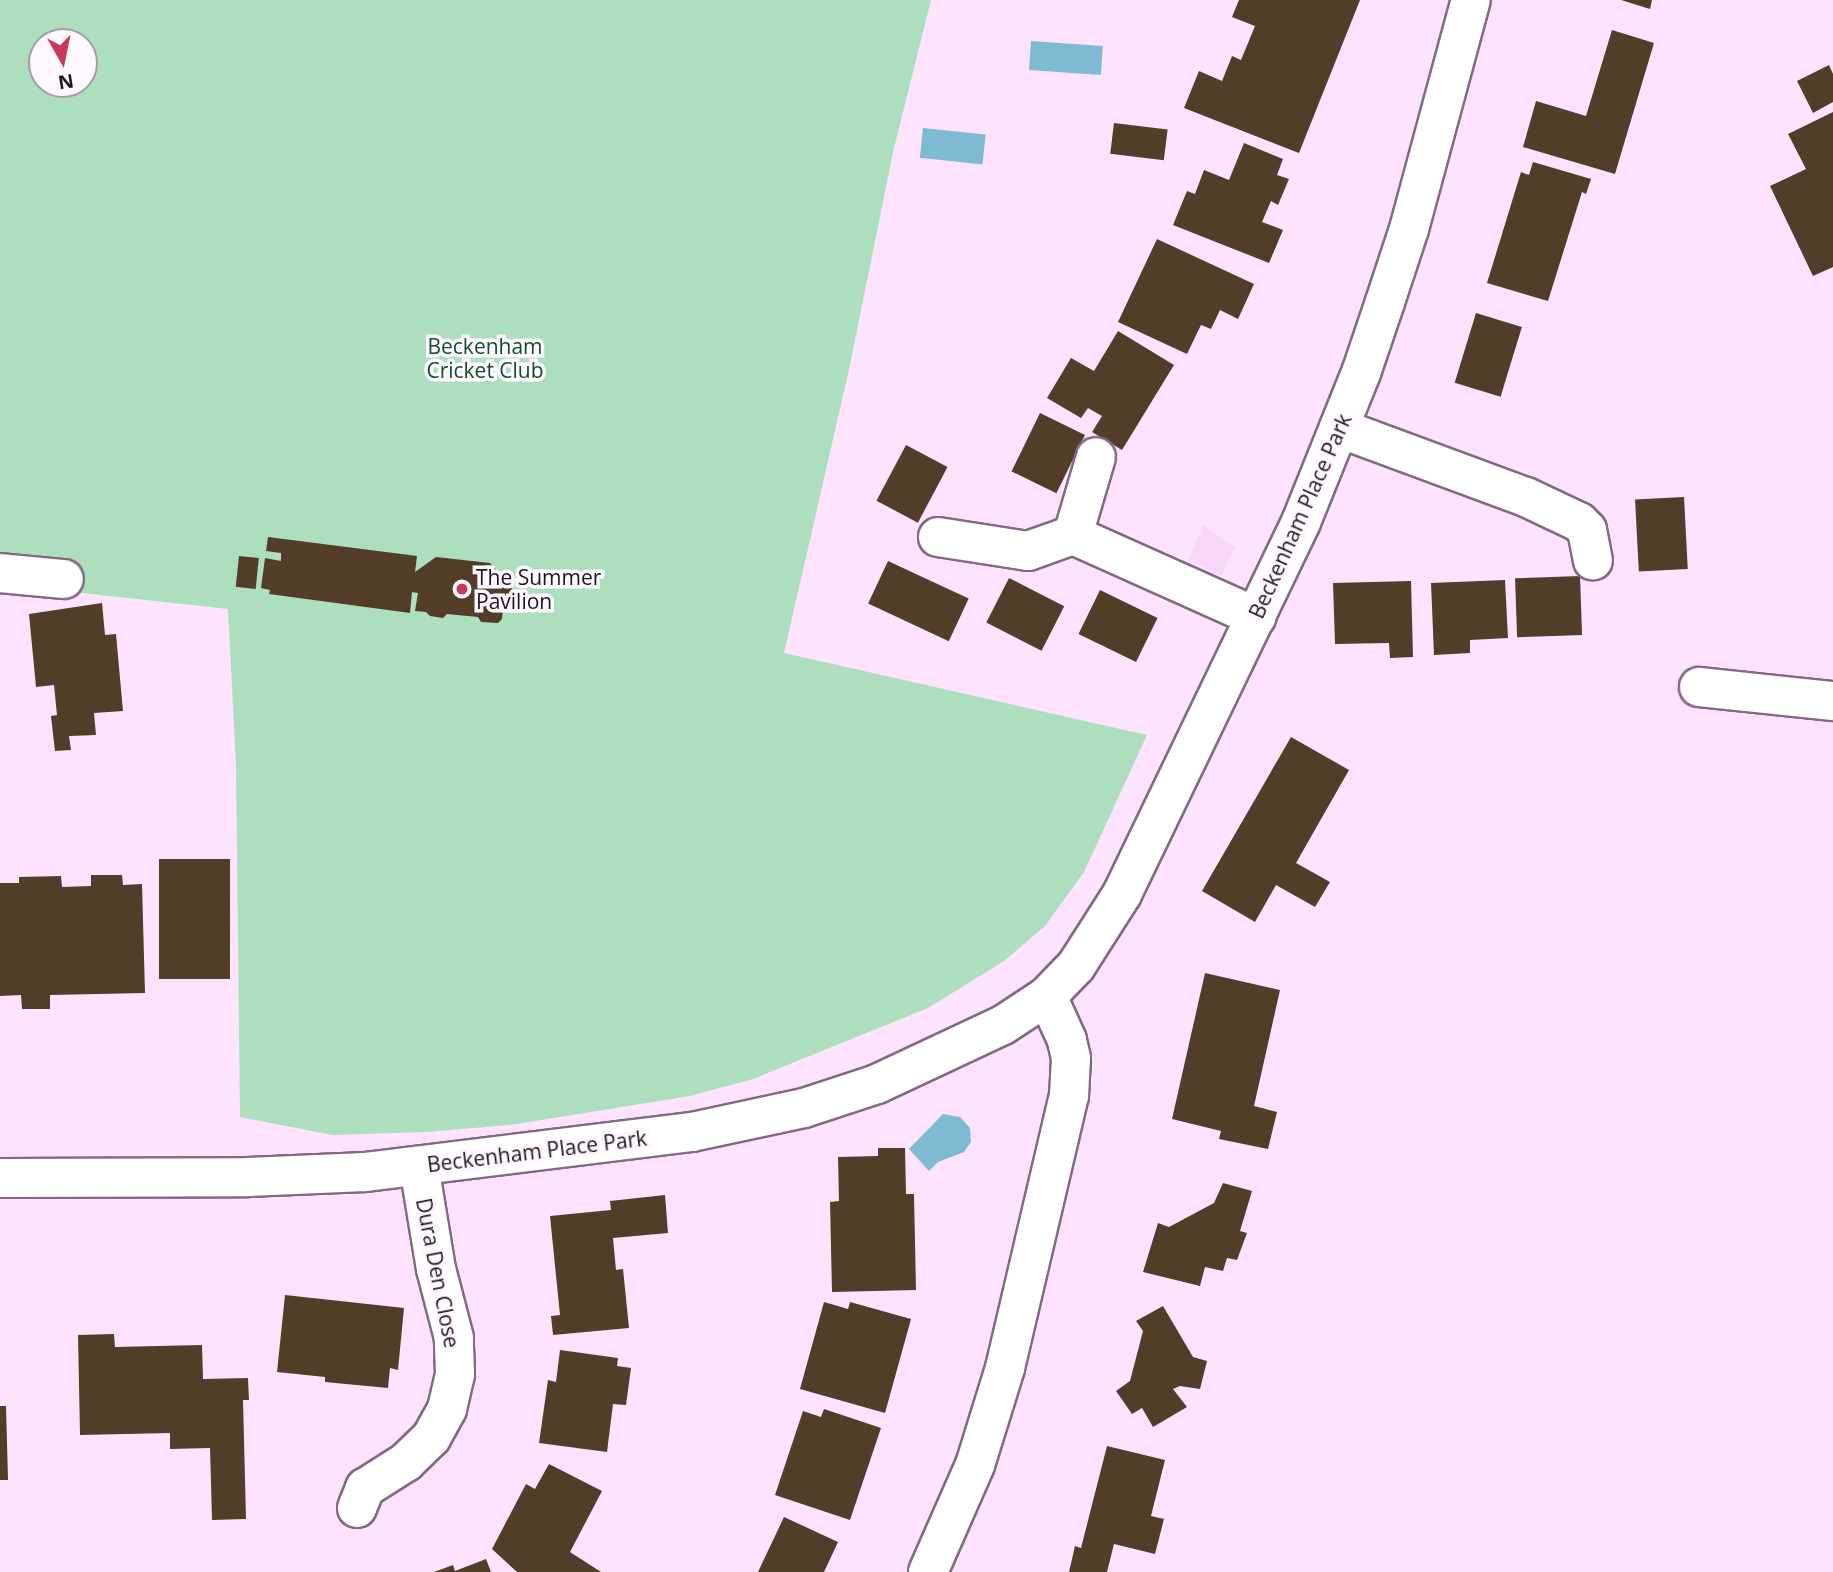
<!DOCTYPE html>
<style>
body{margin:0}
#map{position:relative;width:1833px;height:1572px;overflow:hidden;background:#fee3fe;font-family:"Open Sans",sans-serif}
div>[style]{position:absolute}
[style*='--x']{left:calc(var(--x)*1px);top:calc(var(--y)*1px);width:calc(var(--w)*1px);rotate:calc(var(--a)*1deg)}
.built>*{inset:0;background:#f7d6f7}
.green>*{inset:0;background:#addebe}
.water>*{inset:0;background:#7fbad3;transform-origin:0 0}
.building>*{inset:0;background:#533c28;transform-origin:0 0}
.roads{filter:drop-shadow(2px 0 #826b82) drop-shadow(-2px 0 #826b82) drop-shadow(0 2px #826b82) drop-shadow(0 -2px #826b82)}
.minor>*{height:38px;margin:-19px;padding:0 19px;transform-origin:19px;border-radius:19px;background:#fff}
.dots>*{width:19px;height:19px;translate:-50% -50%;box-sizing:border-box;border:4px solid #fef8fe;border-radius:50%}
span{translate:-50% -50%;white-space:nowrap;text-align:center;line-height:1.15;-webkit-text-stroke:7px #fef8fe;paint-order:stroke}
.park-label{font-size:21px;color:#104d2d}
.street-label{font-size:21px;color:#1e151f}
.poi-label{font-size:21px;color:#1e151f}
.left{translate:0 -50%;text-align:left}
.north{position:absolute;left:28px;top:28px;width:70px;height:70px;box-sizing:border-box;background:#fef8fe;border:2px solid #a49da5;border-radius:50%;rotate:171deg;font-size:19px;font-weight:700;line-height:28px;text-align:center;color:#1e151f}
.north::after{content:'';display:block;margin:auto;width:24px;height:32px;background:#c7385a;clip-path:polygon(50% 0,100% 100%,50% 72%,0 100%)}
</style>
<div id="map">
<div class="built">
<div style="clip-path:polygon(1203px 525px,1235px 547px,1221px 576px,1189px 559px)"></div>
</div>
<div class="green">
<div style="clip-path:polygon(evenodd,0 0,931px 0,893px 152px,850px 365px,784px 653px,1147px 735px,1084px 872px,1045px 926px,1004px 961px,928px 1008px,753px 1079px,690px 1096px,510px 1125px,426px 1132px,332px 1135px,240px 1117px,236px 765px,228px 609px,0 584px,0 0,42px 42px,84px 42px,84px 84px,42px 84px,42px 42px)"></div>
</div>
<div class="water">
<div style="left:1031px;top:41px;width:72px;height:29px;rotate:4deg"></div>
<div style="left:923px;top:128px;width:63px;height:30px;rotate:6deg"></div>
<div style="clip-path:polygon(943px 1114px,960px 1117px,970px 1128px,971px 1142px,964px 1152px,938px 1162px,929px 1171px,909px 1149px)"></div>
</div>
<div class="building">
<div style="clip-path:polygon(1239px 0,1360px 0,1299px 153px,1184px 108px,1199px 71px,1222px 81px,1232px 56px,1241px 60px,1255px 26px,1232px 17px)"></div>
<div style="clip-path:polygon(1621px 0,1652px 0,1650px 9px)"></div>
<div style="clip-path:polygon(1612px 30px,1654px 43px,1615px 174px,1523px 147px,1536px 101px,1586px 116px)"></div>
<div style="clip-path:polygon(1829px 65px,1833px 74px,1833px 102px,1813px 113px,1797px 81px)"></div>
<div style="clip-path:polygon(1833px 112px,1833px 267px,1813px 276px,1770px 186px,1806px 169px,1788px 134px)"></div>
<div style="left:1114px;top:123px;width:54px;height:31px;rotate:7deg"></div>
<div style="clip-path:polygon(1244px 143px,1283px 159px,1277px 175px,1289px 179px,1278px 205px,1271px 201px,1262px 222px,1283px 230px,1269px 263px,1173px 225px,1187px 191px,1195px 194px,1204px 170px,1229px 180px)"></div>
<div style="clip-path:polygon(1533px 162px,1591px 179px,1586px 194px,1582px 192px,1548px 301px,1487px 283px,1521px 172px,1529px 175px)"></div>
<div style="clip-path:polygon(1157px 239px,1254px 284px,1238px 319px,1220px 310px,1211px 329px,1201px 325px,1187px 354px,1118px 322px)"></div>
<div style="left:1476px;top:313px;width:48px;height:73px;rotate:17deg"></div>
<div style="clip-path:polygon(1118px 331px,1174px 365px,1122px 450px,1092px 432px,1102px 416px,1088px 408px,1081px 418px,1047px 398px,1071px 358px,1094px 371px)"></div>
<div style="left:1040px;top:413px;width:50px;height:65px;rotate:26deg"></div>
<div style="left:906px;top:445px;width:47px;height:63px;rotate:28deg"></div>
<div style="left:1684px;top:497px;width:72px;height:49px;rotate:87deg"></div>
<div style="clip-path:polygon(268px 537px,417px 556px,415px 572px,436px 557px,490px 563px,505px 580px,504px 585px,512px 586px,509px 611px,503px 609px,502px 619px,498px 623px,481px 622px,478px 617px,447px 614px,443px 618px,430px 616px,426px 612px,415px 611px,418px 593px,412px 592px,410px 613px,269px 594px,270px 590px,261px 588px,265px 558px,281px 561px,281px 553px,266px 551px)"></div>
<div style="left:239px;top:556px;width:20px;height:31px;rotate:6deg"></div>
<div style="left:888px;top:561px;width:89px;height:47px;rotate:25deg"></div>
<div style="left:1580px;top:576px;width:59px;height:65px;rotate:88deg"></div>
<div style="left:1009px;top:578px;width:62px;height:50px;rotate:27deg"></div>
<div style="clip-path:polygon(1505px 580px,1508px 638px,1470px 640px,1470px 653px,1434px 655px,1431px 583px)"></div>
<div style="clip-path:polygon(1411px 581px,1413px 657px,1390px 658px,1389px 643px,1335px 644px,1333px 583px)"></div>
<div style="left:1100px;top:590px;width:64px;height:49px;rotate:26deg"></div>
<div style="clip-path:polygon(102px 603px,105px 635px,116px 634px,123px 711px,94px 713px,96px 735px,69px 736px,71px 750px,55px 751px,51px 716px,57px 715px,54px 685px,36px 687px,29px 614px)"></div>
<div style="clip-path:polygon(1291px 737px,1349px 770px,1296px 863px,1330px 882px,1315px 907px,1276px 885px,1255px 922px,1202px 891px)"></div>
<div style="left:159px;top:859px;width:71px;height:120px"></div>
<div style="clip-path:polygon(91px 875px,122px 875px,123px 885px,142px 884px,145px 993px,50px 995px,50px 1009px,22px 1009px,21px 995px,0 996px,0 883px,19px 883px,19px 877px,61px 876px,62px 887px,91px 886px)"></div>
<div style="clip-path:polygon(1205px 973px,1280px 990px,1254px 1106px,1277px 1112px,1268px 1149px,1219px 1139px,1221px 1131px,1172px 1119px)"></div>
<div style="clip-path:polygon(878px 1148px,905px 1148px,906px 1194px,914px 1194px,916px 1290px,832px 1292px,830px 1202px,839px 1201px,838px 1157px,878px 1156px)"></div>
<div style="clip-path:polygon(1223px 1183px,1252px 1191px,1240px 1231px,1247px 1233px,1237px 1260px,1227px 1258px,1223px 1271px,1205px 1267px,1200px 1286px,1143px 1272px,1158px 1223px,1169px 1227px,1214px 1203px)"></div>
<div style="clip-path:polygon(665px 1195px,668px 1233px,613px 1238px,616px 1270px,623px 1269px,629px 1328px,553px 1335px,551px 1316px,560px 1315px,550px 1216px,611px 1210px,610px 1201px)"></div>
<div style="clip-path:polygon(285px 1295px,404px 1308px,398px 1370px,390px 1368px,388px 1388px,325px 1382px,325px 1377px,277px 1372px)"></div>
<div style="clip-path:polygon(824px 1302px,848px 1309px,850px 1302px,911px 1319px,885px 1413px,800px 1389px)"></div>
<div style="clip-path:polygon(1163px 1306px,1193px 1357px,1207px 1361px,1200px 1389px,1180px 1386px,1173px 1389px,1187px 1407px,1153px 1427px,1142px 1408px,1132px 1414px,1116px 1391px,1130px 1381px,1143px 1331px,1136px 1321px)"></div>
<div style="clip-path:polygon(114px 1334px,115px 1347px,202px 1345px,203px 1379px,248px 1378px,249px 1400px,243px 1400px,246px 1519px,212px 1520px,210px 1448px,170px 1449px,170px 1433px,80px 1435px,78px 1335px)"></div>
<div style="clip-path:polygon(560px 1350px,618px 1358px,617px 1366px,631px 1368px,626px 1405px,613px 1404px,607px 1452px,539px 1443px,548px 1380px,556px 1382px)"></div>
<div style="clip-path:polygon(0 1406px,6px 1406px,8px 1480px,0 1480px)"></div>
<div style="clip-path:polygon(824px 1409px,881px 1428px,850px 1520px,775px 1495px,803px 1411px,821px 1417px)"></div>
<div style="clip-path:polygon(1107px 1446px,1165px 1460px,1151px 1516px,1164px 1519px,1155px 1554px,1114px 1544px,1107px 1572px,1069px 1572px,1075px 1546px,1081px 1548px)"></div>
<div style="clip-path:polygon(549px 1464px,602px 1491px,570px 1552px,601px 1572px,517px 1572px,492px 1549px,526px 1484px,535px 1489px)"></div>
<div style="clip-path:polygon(784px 1517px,838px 1542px,824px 1572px,758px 1572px)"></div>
<div style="clip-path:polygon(486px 1559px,491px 1572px,434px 1572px,453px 1565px,455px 1571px)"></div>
</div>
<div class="roads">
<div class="minor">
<div style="--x:1339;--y:428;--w:199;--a:20.3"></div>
<div style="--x:1526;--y:497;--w:59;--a:25.3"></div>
<div style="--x:1579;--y:522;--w:11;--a:45"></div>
<div style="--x:1587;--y:530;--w:31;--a:79"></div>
<div style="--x:1073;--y:535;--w:81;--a:-73.6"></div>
<div style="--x:938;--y:537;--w:91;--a:8.8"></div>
<div style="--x:1028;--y:551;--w:48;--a:-19.6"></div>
<div style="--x:1073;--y:535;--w:201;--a:24.1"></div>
<div style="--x:0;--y:573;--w:64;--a:5.4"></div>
<div style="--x:1699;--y:687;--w:135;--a:6"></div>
<div style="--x:0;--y:1178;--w:248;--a:-0.2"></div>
<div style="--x:248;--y:1177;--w:117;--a:-2.4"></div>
<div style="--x:365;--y:1172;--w:329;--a:-7"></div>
<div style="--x:692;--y:1132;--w:115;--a:-12.1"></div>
<div style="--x:804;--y:1108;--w:77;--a:-18.2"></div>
<div style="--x:877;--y:1084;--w:139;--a:-25.1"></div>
<div style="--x:1003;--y:1025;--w:53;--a:-33.4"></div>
<div style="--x:1047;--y:996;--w:42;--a:-46"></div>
<div style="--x:1076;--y:966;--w:85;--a:-57.4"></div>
<div style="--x:1122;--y:894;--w:413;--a:-64.3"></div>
<div style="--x:1301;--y:522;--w:161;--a:-68.1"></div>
<div style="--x:1361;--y:373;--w:75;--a:-71.3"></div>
<div style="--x:1385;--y:302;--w:77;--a:-71.8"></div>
<div style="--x:1409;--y:229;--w:237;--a:-74.9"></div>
<div style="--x:357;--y:1508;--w:22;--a:-68"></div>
<div style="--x:365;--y:1488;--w:49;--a:-32.4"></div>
<div style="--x:406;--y:1462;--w:35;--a:-44"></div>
<div style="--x:431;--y:1438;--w:33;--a:-61"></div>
<div style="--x:447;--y:1409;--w:36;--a:-77"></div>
<div style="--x:455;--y:1374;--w:36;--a:-92"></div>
<div style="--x:454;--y:1338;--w:71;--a:-104.6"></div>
<div style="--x:436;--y:1269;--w:104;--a:-99.4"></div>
<div style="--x:928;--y:1572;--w:117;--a:-66.3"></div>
<div style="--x:975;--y:1465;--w:102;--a:-72.8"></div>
<div style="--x:1005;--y:1368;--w:279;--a:-76.8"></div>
<div style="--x:1069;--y:1096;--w:38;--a:-87"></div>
<div style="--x:1071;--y:1058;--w:18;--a:-103"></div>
<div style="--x:1067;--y:1040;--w:48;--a:-114.4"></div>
</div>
</div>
<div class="dots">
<div style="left:462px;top:589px;background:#c7385a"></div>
</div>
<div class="park-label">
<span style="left:485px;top:358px">Beckenham<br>Cricket Club</span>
</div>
<div class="street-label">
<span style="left:1300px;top:516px;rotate:-66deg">Beckenham Place Park</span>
<span style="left:537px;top:1151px;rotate:-7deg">Beckenham Place Park</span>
<span style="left:438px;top:1273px;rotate:79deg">Dura Den Close</span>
</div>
<div class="poi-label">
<span class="left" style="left:476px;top:589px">The Summer<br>Pavilion</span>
</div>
<div class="north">N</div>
</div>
